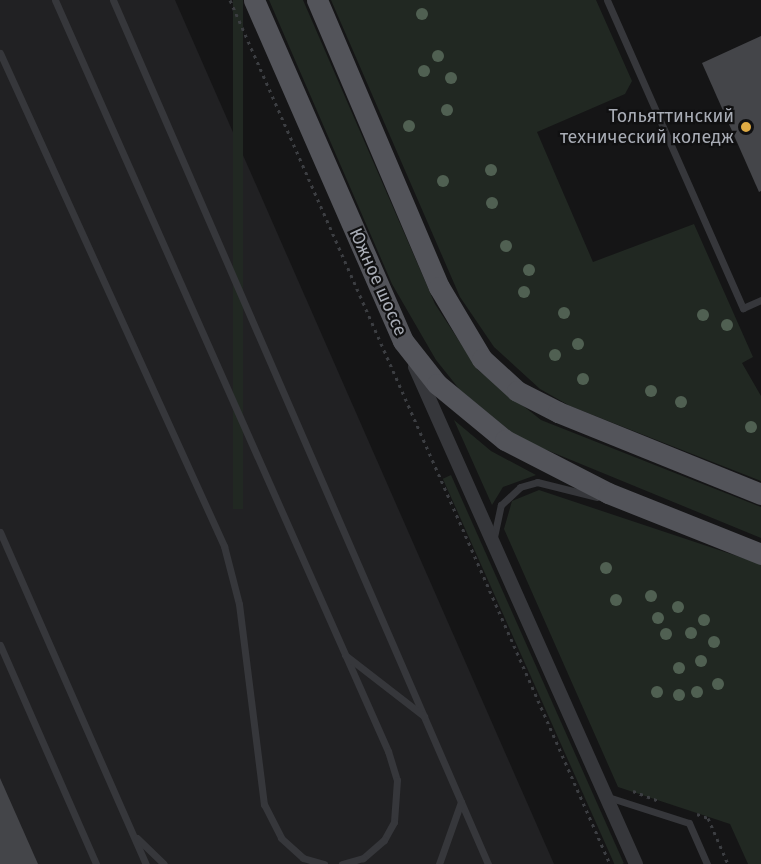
<!DOCTYPE html>
<meta charset="utf-8">
<style>
body{margin:0}
#map{position:relative;width:761px;height:864px;overflow:hidden;background:#151516;font-family:"Fira Sans",sans-serif}
div>[style]{position:absolute}
[style*='--x']{left:calc(var(--x)*1px);top:calc(var(--y)*1px);width:calc(var(--w)*1px);rotate:calc(var(--a)*1deg)}
.built>*{inset:0;background:#212123}
.green>*{inset:0;background:#212822;transform-origin:0 0}
.building>*{inset:0;background:#444549}
.path>*{height:3px;margin-top:-1.5px;transform-origin:0;background:repeating-linear-gradient(90deg,#3c3e42 0 3px,transparent 0 7.5px)}
.lane>*{height:7px;margin:-3.5px;padding:0 3.5px;transform-origin:3.5px;border-radius:3.5px;background:#36373b}
.street>*{height:14px;margin:-7px;padding:0 7px;transform-origin:7px;border-radius:7px;background:#36373b}
.primary>*{height:21px;margin:-10.5px;padding:0 10.5px;transform-origin:10.5px;border-radius:10.5px;background:#53545a}
.trees>*{width:12px;height:12px;margin:-6px;border-radius:50%;background:#506052}
.dots>*{width:16px;height:16px;translate:-50% -50%;box-sizing:border-box;border:3px solid #101011;border-radius:50%}
span{translate:-50% -50%;white-space:nowrap;text-align:center;line-height:1.15;-webkit-text-stroke:4.5px #101011;paint-order:stroke}
.poi-label{font-size:18px;color:#a8acb5}
.right{translate:-100% -50%;text-align:right}
.street-label{font-size:18px;color:#a8acb5}
</style>
<div id="map">
<div class="built">
<div style="clip-path:polygon(0 0,175px 0,554px 864px,0 864px)"></div>
</div>
<div class="green">
<div style="left:233px;top:0;width:10px;height:509px"></div>
<div style="clip-path:polygon(269px 0,303px 0,435px 304px,478px 370px,541px 420px,761px 507px,761px 538px,520px 439px,460px 390px,436px 360px,392px 284px)"></div>
<div style="clip-path:polygon(331px 0,596px 0,632px 81px,625px 94px,537px 132px,593px 262px,694px 224px,753px 357px,742px 363px,761px 396px,761px 481px,570px 406px,540px 389px,494px 347px,460px 297px)"></div>
<div style="clip-path:polygon(454px 420px,491px 451px,536px 475px,503px 487px,492px 505px)"></div>
<div style="left:451px;top:475px;width:425px;height:9px;rotate:66deg"></div>
<div style="clip-path:polygon(539px 490px,761px 564px,761px 864px,748px 864px,730px 824px,618px 787px,504px 529px,512px 501px)"></div>
</div>
<div class="building">
<div style="clip-path:polygon(761px 36px,761px 191px,759px 192px,702px 63px)"></div>
<div style="clip-path:polygon(0 778px,38px 864px,0 864px)"></div>
</div>
<div class="path">
<div style="--x:230;--y:0;--w:944;--a:66.26"></div>
<div style="--x:633;--y:791;--w:26;--a:21"></div>
<div style="--x:697;--y:814;--w:12;--a:20"></div>
<div style="--x:708;--y:818;--w:50;--a:66.5"></div>
</div>
<div class="lane">
<div style="--x:55;--y:0;--w:822;--a:66.09"></div>
<div style="--x:388;--y:751;--w:30;--a:73"></div>
<div style="--x:397;--y:780;--w:42;--a:94.1"></div>
<div style="--x:394;--y:822;--w:21;--a:119"></div>
<div style="--x:384;--y:840;--w:28;--a:139"></div>
<div style="--x:363;--y:858;--w:22;--a:164"></div>
<div style="--x:113;--y:0;--w:942;--a:66.54"></div>
<div style="--x:607;--y:0;--w:337;--a:66.2"></div>
<div style="--x:743;--y:308;--w:20;--a:-24"></div>
<div style="--x:0;--y:53;--w:542;--a:65.56"></div>
<div style="--x:224;--y:546;--w:60;--a:75.5"></div>
<div style="--x:239;--y:604;--w:202;--a:82.9"></div>
<div style="--x:264;--y:804;--w:38;--a:63"></div>
<div style="--x:281;--y:838;--w:30;--a:42"></div>
<div style="--x:303;--y:858;--w:22;--a:16"></div>
<div style="--x:0;--y:532;--w:363;--a:66.3"></div>
<div style="--x:494;--y:537;--w:33;--a:-78"></div>
<div style="--x:501;--y:505;--w:26;--a:-43"></div>
<div style="--x:520;--y:487;--w:18;--a:-16"></div>
<div style="--x:537;--y:482;--w:62;--a:14"></div>
<div style="--x:0;--y:645;--w:239;--a:66.3"></div>
<div style="--x:345;--y:655;--w:100;--a:37.7"></div>
<div style="--x:608;--y:797;--w:85;--a:17.8"></div>
<div style="--x:689;--y:823;--w:45;--a:66.3"></div>
<div style="--x:137;--y:838;--w:37;--a:44"></div>
<div style="--x:439;--y:864;--w:66;--a:-70.5"></div>
</div>
<div class="street">
<div style="--x:415;--y:367;--w:544;--a:66.03"></div>
</div>
<div class="primary">
<div style="--x:254;--y:0;--w:372;--a:66.4"></div>
<div style="--x:403;--y:341;--w:55;--a:51.7"></div>
<div style="--x:437;--y:384;--w:88;--a:39.5"></div>
<div style="--x:505;--y:440;--w:116;--a:27.2"></div>
<div style="--x:608;--y:493;--w:165;--a:21.7"></div>
<div style="--x:317;--y:0;--w:312;--a:67"></div>
<div style="--x:439;--y:287;--w:84;--a:59.2"></div>
<div style="--x:482;--y:359;--w:47;--a:42.4"></div>
<div style="--x:517;--y:391;--w:46;--a:27.1"></div>
<div style="--x:558;--y:412;--w:219;--a:22"></div>
</div>
<div class="trees">
<div style="left:422px;top:14px"></div>
<div style="left:438px;top:56px"></div>
<div style="left:424px;top:71px"></div>
<div style="left:451px;top:78px"></div>
<div style="left:447px;top:110px"></div>
<div style="left:409px;top:126px"></div>
<div style="left:491px;top:170px"></div>
<div style="left:443px;top:181px"></div>
<div style="left:492px;top:203px"></div>
<div style="left:506px;top:246px"></div>
<div style="left:529px;top:270px"></div>
<div style="left:524px;top:292px"></div>
<div style="left:564px;top:313px"></div>
<div style="left:703px;top:315px"></div>
<div style="left:727px;top:325px"></div>
<div style="left:578px;top:344px"></div>
<div style="left:555px;top:355px"></div>
<div style="left:583px;top:379px"></div>
<div style="left:651px;top:391px"></div>
<div style="left:681px;top:402px"></div>
<div style="left:751px;top:427px"></div>
<div style="left:606px;top:568px"></div>
<div style="left:651px;top:596px"></div>
<div style="left:616px;top:600px"></div>
<div style="left:678px;top:607px"></div>
<div style="left:658px;top:618px"></div>
<div style="left:704px;top:620px"></div>
<div style="left:691px;top:633px"></div>
<div style="left:666px;top:634px"></div>
<div style="left:714px;top:642px"></div>
<div style="left:701px;top:661px"></div>
<div style="left:679px;top:668px"></div>
<div style="left:718px;top:684px"></div>
<div style="left:657px;top:692px"></div>
<div style="left:697px;top:692px"></div>
<div style="left:679px;top:695px"></div>
</div>
<div class="dots">
<div style="left:746px;top:127px;background:#dfab44"></div>
</div>
<div class="poi-label">
<span class="right" style="left:734px;top:127px">Тольяттинский<br>технический коледж</span>
</div>
<div class="street-label">
<span style="left:378px;top:282px;rotate:66deg">Южное шоссе</span>
</div>
</div>
